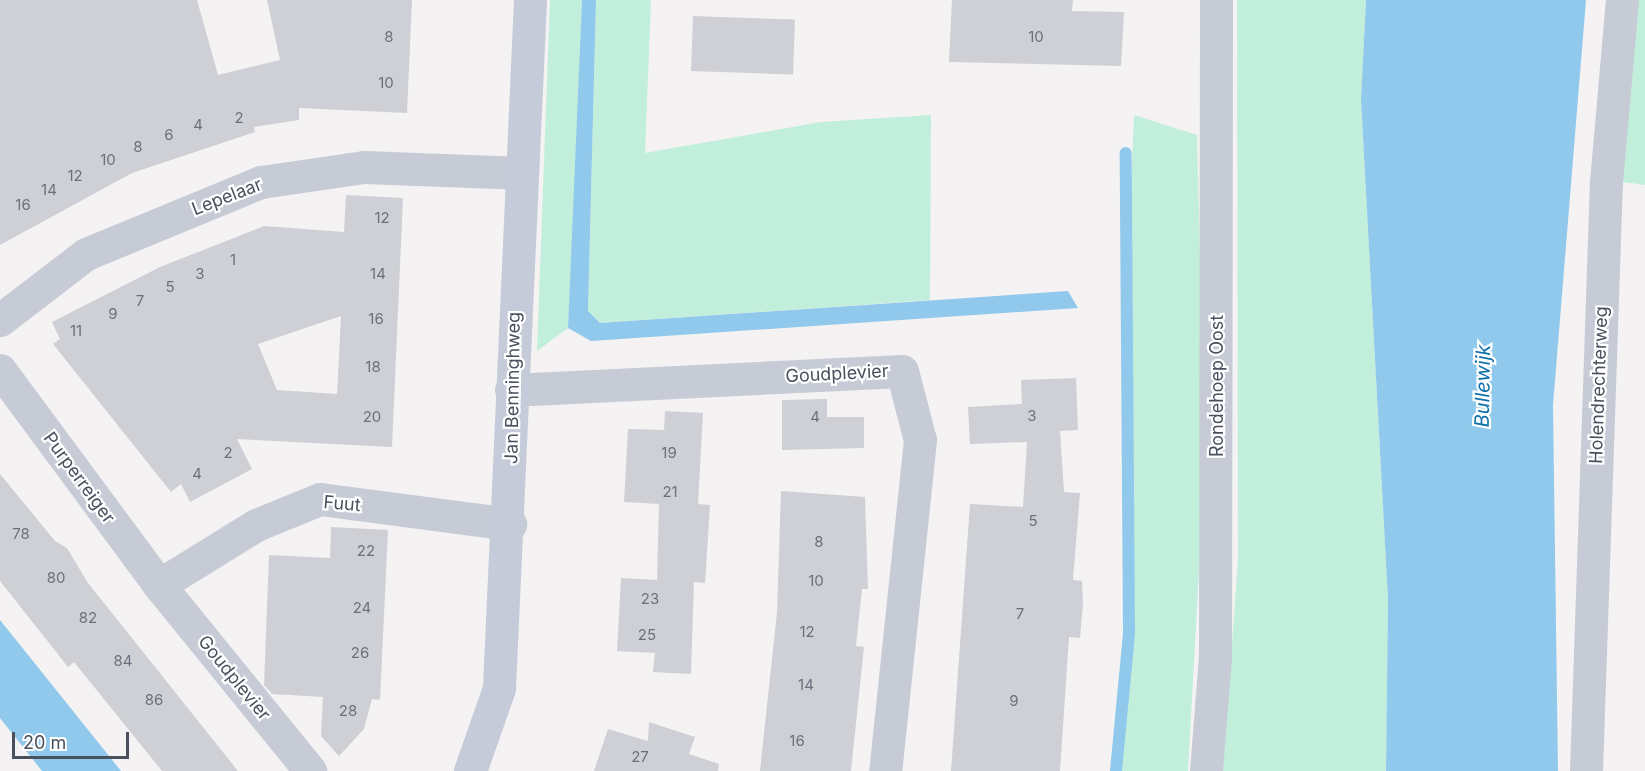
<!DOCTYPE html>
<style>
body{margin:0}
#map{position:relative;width:1645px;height:771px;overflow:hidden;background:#f4f2f2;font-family:Inter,sans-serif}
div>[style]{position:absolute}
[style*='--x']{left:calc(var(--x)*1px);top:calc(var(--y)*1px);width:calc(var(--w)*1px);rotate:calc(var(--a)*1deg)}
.green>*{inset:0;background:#c2efdb}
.water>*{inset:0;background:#90c9eb}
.stream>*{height:12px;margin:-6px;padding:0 6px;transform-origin:6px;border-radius:6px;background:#90c9eb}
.building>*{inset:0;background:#ced0d6;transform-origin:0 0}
.street>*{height:33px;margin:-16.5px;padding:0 16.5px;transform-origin:16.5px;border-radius:16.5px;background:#c6cbd6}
.secondary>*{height:33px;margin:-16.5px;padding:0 16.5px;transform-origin:16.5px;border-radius:16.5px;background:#c5cbd9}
span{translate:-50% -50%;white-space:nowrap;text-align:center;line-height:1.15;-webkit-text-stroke:4.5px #fff;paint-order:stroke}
.number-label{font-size:15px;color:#6a717d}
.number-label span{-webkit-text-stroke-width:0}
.street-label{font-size:18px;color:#49515f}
.water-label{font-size:20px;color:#0f71ac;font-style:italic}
.scale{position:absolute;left:12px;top:732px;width:117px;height:27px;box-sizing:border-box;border:3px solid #49515f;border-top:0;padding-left:8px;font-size:18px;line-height:21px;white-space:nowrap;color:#49515f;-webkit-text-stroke:4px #fff;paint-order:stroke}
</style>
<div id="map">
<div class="green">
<div style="clip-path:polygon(550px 0,582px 0,576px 165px,568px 328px,537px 351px)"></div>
<div style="clip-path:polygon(596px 0,651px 0,645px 153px,821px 122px,931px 115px,930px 300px,600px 323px,588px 312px)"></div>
<div style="clip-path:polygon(1237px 0,1366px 0,1361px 100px,1388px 599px,1386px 771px,1223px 771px,1238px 560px)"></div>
<div style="clip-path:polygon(1635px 0,1645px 0,1645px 185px,1616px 181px)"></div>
<div style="clip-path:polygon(1134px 115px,1197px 135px,1205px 461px,1188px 771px,1118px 771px,1130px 631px,1127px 299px)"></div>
</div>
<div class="water">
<div style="clip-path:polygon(582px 0,596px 0,588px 311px,600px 323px,1068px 291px,1078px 308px,591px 341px,568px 328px)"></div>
<div style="clip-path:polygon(1366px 0,1586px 0,1553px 405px,1558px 771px,1386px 771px,1388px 599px,1361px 100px)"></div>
<div style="clip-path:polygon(0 620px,121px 771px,42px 771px,0 718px)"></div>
</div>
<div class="stream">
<div style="--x:1116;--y:771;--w:139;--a:-84.6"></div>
<div style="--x:1129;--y:633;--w:480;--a:-90.4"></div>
</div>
<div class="building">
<div style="clip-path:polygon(0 0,197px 0,218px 75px,280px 60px,267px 0,412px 0,407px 113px,299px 108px,299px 120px,254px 127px,255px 132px,132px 173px,0 245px)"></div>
<div style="clip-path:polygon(952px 0,1073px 0,1072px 11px,1124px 12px,1121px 66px,949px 62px)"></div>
<div style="left:693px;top:16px;width:102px;height:55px;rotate:2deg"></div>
<div style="clip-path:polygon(evenodd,346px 195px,403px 198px,392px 447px,237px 439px,252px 469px,190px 502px,181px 484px,171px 492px,53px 344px,60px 339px,52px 322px,160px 267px,264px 226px,344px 232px,346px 195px,341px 316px,337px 394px,277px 390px,258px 344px,341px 316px)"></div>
<div style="clip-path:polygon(1076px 378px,1078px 430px,1060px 431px,1064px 492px,1080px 493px,1073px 580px,1082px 581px,1083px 604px,1080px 638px,1069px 637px,1060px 771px,951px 771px,970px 504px,1023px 507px,1027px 442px,970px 444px,968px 407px,1022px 404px,1021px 380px)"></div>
<div style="clip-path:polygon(827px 399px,827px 417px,864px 417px,864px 448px,782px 450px,782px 400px)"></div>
<div style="clip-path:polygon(665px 411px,703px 413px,698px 504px,710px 505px,705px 583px,694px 582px,691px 674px,653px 672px,655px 653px,617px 651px,621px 578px,657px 580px,659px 504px,624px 502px,628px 429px,664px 430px)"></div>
<div style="clip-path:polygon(0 474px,55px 541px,67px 548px,88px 583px,238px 771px,162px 771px,74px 662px,68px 667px,0 581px)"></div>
<div style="clip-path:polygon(781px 491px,865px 497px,868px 589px,862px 589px,856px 646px,864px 647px,851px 771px,760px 771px,777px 612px)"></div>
<div style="clip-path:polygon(331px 527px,388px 530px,380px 700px,372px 699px,364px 729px,339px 756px,321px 736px,323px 697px,272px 694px,264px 685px,269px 555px,330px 558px)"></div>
<div style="clip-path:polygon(649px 722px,695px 737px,689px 754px,719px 764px,718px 771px,594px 771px,608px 729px,648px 741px)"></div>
</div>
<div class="street">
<div style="--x:0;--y:320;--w:108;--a:-37.5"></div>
<div style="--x:86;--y:254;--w:189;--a:-22.4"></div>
<div style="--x:261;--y:182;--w:104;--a:-8.3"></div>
<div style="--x:364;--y:167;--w:156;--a:2.2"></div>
<div style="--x:0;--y:370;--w:267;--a:53.5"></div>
<div style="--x:159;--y:585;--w:240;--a:50.9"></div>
<div style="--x:511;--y:390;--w:391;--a:-2.8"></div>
<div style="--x:902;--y:371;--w:71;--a:75.4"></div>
<div style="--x:920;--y:440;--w:333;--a:96"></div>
<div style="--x:159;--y:585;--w:114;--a:-31.7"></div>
<div style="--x:256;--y:525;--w:69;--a:-22.1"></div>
<div style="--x:320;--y:499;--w:192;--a:7.5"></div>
<div style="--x:1206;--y:771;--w:115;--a:-85.5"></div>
<div style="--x:1215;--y:656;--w:656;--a:-89.91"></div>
<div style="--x:1586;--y:771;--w:589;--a:-88.06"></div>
<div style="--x:1606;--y:182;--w:183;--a:-85"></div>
</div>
<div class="secondary">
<div style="--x:470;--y:771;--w:88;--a:-70.7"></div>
<div style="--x:499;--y:688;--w:689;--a:-87.42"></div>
</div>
<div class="number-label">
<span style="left:389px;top:37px">8</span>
<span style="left:1036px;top:37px">10</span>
<span style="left:386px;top:83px">10</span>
<span style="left:239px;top:118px">2</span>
<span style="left:198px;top:125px">4</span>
<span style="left:169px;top:135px">6</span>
<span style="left:138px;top:147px">8</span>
<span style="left:108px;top:160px">10</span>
<span style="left:75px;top:176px">12</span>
<span style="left:49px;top:190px">14</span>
<span style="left:23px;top:205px">16</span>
<span style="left:382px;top:218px">12</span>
<span style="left:233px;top:260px">1</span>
<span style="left:200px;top:274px">3</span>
<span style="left:378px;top:274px">14</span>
<span style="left:170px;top:287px">5</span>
<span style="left:140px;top:301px">7</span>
<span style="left:113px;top:314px">9</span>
<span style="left:376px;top:319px">16</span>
<span style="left:76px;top:331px">11</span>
<span style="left:373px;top:367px">18</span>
<span style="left:1032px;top:416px">3</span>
<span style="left:372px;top:417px">20</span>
<span style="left:815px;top:417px">4</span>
<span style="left:228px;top:453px">2</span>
<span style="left:669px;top:453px">19</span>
<span style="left:197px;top:474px">4</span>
<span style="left:670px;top:492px">21</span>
<span style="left:1033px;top:521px">5</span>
<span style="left:21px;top:534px">78</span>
<span style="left:819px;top:542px">8</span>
<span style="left:366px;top:551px">22</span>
<span style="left:56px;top:578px">80</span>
<span style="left:816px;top:581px">10</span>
<span style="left:650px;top:599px">23</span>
<span style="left:362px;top:608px">24</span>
<span style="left:1020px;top:614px">7</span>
<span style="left:88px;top:618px">82</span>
<span style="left:807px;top:632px">12</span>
<span style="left:647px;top:635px">25</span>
<span style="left:360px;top:653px">26</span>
<span style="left:123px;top:661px">84</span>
<span style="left:806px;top:685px">14</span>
<span style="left:154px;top:700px">86</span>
<span style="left:1014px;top:701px">9</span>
<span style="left:348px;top:711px">28</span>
<span style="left:797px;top:741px">16</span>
<span style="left:640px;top:757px">27</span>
</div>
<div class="street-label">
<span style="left:227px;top:197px;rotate:-21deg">Lepelaar</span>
<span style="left:837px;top:374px;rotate:-3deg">Goudplevier</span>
<span style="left:1599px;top:385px;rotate:-88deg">Holendrechterweg</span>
<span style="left:1217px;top:386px;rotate:-90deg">Rondehoep Oost</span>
<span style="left:513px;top:388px;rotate:-89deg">Jan Benninghweg</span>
<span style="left:79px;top:478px;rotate:54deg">Purperreiger</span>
<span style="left:342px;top:504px;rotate:5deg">Fuut</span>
<span style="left:234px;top:678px;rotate:51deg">Goudplevier</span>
</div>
<div class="water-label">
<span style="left:1483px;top:386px;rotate:-89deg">Bullewijk</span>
</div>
<div class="scale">20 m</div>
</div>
